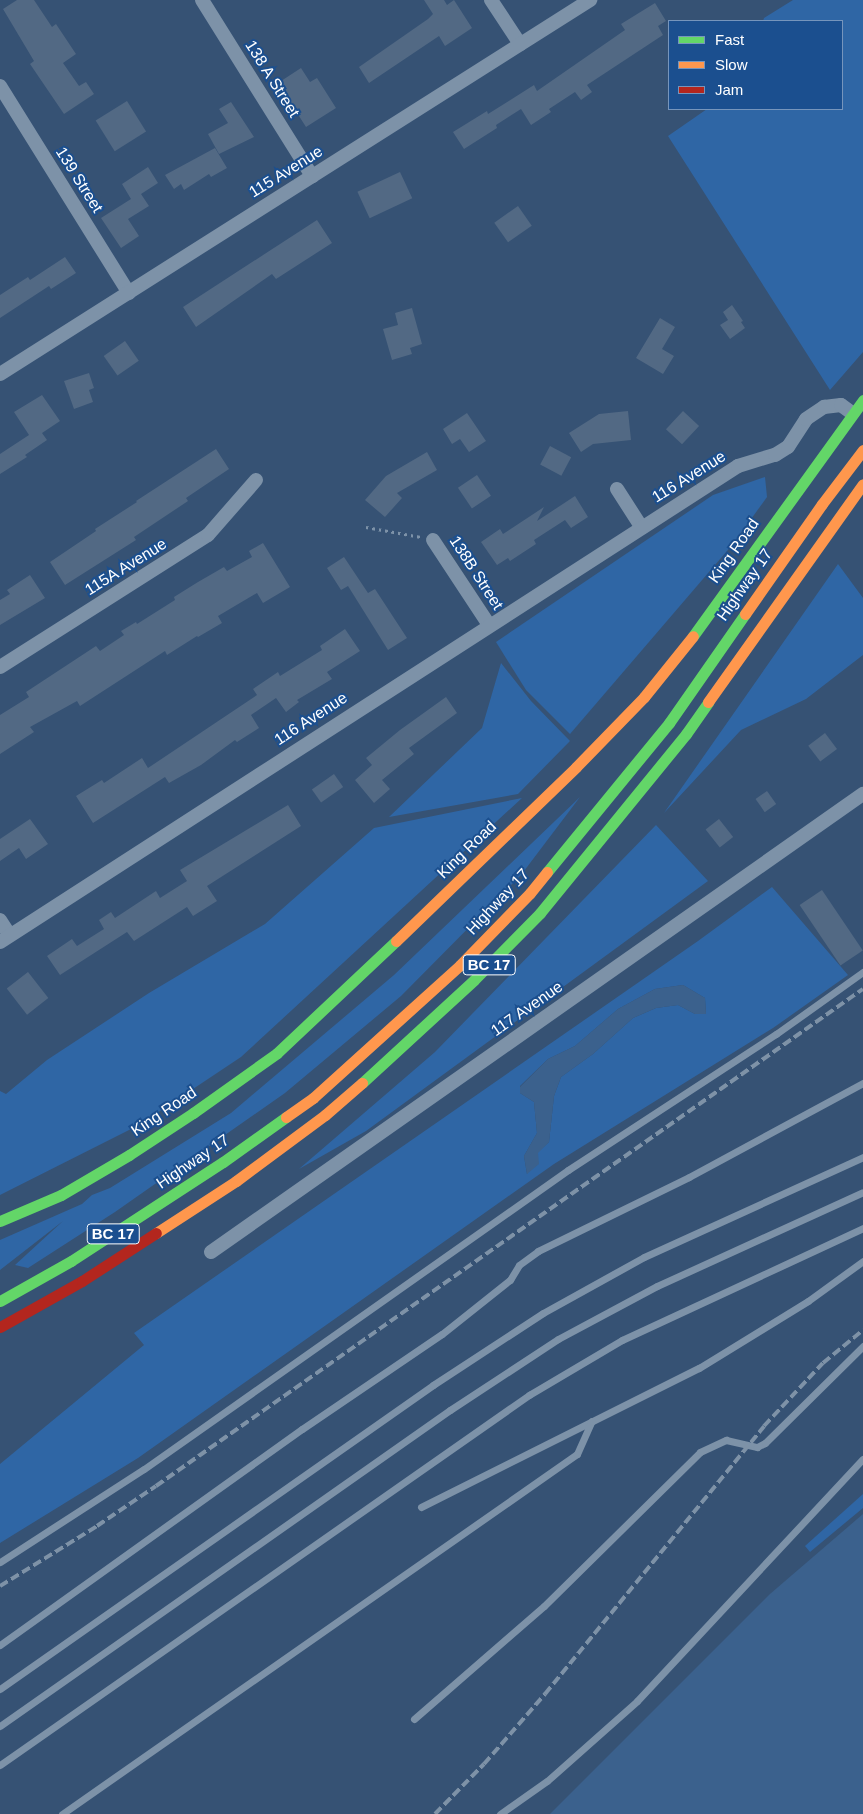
<!DOCTYPE html>
<style>
body{margin:0}
#map{position:relative;width:863px;height:1814px;overflow:hidden;background:#365274;font-family:Helvetica,sans-serif}
div>[style]{position:absolute}
[style*='--x']{left:calc(var(--x)*1px);top:calc(var(--y)*1px);width:calc(var(--w)*1px);rotate:calc(var(--a)*1deg)}
.green>*{inset:0;background:#2f66a5}
.water>*{inset:0;background:#3b618d}
.building>*{inset:0;background:#526984;transform-origin:0 0}
.path>*{height:2.5px;margin-top:-1.25px;transform-origin:0;background:repeating-linear-gradient(90deg,#7d92a8 0 2.5px,transparent 0 6.5px)}
.lane>*{height:7px;margin:-3.5px;padding:0 3.5px;transform-origin:3.5px;border-radius:3.5px;background:#7d92a8}
.street>*{height:14px;margin:-7px;padding:0 7px;transform-origin:7px;border-radius:7px;background:#7d92a8}
.fast>*{height:11px;margin:-5.5px;padding:0 5.5px;transform-origin:5.5px;border-radius:5.5px;background:#63d668}
.slow>*{height:11px;margin:-5.5px;padding:0 5.5px;transform-origin:5.5px;border-radius:5.5px;background:#ff974d}
.jam>*{height:11px;margin:-5.5px;padding:0 5.5px;transform-origin:5.5px;border-radius:5.5px;background:#b3261e}
.rail>*{height:4px;margin-top:-2px;transform-origin:0;background:repeating-linear-gradient(90deg,#7e92a7 0 9px,transparent 0 13px)}
span{translate:-50% -50%;white-space:nowrap;text-align:center;line-height:1.15;-webkit-text-stroke:4px #1b4f8f;paint-order:stroke}
.shield-label span{padding:1px 4px;background:#1b4f8f;border:1px solid;border-radius:4px;-webkit-text-stroke-width:0}
.shield-label{font-size:15px;color:#fff;font-weight:700}
.street-label{font-size:16px;color:#fff}
.legend{position:absolute;left:668px;top:20px;width:175px;height:90px;box-sizing:border-box;background:#1b4f8f;border:1px solid #7695bc;margin:0;padding:6px 9px;list-style:none;font-size:15px;color:#fff}
.legend li{display:flex;align-items:center;gap:10px;height:25px}
.legend b{width:25px;border:1px solid #7695bc}
</style>
<div id="map">
<div class="green">
<div style="clip-path:polygon(793px 0,863px 0,863px 352px,830px 390px,668px 136px,707px 109px,842px 109px,842px 21px,763px 21px,764px 18px)"></div>
<div style="clip-path:polygon(765px 477px,767px 497px,733px 544px,570px 734px,526px 690px,496px 642px,713px 495px)"></div>
<div style="clip-path:polygon(838px 564px,863px 598px,863px 655px,806px 699px,741px 730px,664px 813px)"></div>
<div style="clip-path:polygon(501px 663px,531px 701px,570px 741px,518px 794px,389px 817px,482px 728px)"></div>
<div style="clip-path:polygon(580px 797px,521px 875px,401px 996px,285px 1093px,115px 1212px,28px 1268px,15px 1265px,63px 1221px,0 1270px,0 1240px,82px 1204px,92px 1195px,110px 1188px,231px 1113px,394px 975px)"></div>
<div style="clip-path:polygon(522px 798px,241px 1057px,139px 1125px,0 1195px,0 1091px,6px 1094px,47px 1060px,149px 993px,265px 924px,374px 828px)"></div>
<div style="clip-path:polygon(656px 825px,708px 881px,366px 1131px,299px 1169px,435px 1052px)"></div>
<div style="clip-path:polygon(evenodd,772px 887px,848px 975px,773px 1028px,554px 1164px,138px 1458px,0 1543px,0 1464px,144px 1345px,134px 1333px,698px 941px,772px 887px,683px 985px,705px 998px,706px 1014px,695px 1014px,678px 1005px,656px 1008px,633px 1018px,593px 1054px,561px 1077px,554px 1096px,549px 1142px,537px 1153px,527px 1174px,524px 1156px,537px 1133px,534px 1102px,520px 1093px,520px 1086px,548px 1059px,575px 1046px,618px 1009px,655px 989px,683px 985px)"></div>
<div style="clip-path:polygon(863px 1494px,863px 1508px,810px 1552px,805px 1546px)"></div>
</div>
<div class="water">
<div style="clip-path:polygon(683px 985px,705px 998px,706px 1014px,695px 1014px,678px 1005px,656px 1008px,633px 1018px,593px 1054px,561px 1077px,554px 1096px,549px 1142px,538px 1153px,539px 1164px,527px 1174px,524px 1156px,537px 1133px,534px 1102px,520px 1093px,520px 1087px,548px 1059px,575px 1046px,618px 1009px,655px 989px)"></div>
<div style="clip-path:polygon(863px 1514px,863px 1814px,550px 1814px,770px 1594px)"></div>
</div>
<div class="building">
<div style="clip-path:polygon(17px 0,34px 0,52px 27px,56px 24px,76px 54px,63px 63px,79px 86px,86px 82px,94px 94px,64px 114px,30px 64px,34px 61px,3px 9px)"></div>
<div style="clip-path:polygon(424px 0,444px 0,447px 5px,454px 0,472px 28px,445px 46px,439px 36px,369px 83px,359px 67px,428px 19px,433px 14px)"></div>
<div style="clip-path:polygon(655px 3px,666px 21px,658px 26px,663px 35px,587px 85px,592px 92px,581px 100px,575px 92px,549px 109px,551px 112px,531px 125px,521px 109px,496px 125px,497px 128px,464px 149px,453px 132px,487px 111px,488px 114px,534px 85px,537px 91px,625px 30px,621px 24px)"></div>
<div style="clip-path:polygon(301px 68px,310px 82px,317px 78px,336px 108px,306px 127px,278px 83px)"></div>
<div style="left:127px;top:101px;width:36px;height:37px;rotate:58deg"></div>
<div style="clip-path:polygon(231px 102px,254px 137px,219px 154px,208px 134px,228px 123px,219px 109px)"></div>
<div style="clip-path:polygon(215px 148px,227px 168px,211px 177px,209px 174px,184px 190px,181px 184px,174px 189px,165px 175px)"></div>
<div style="clip-path:polygon(148px 167px,158px 183px,141px 194px,149px 206px,128px 219px,139px 236px,121px 248px,101px 218px,131px 199px,122px 184px)"></div>
<div style="left:400px;top:172px;width:29px;height:47px;rotate:65deg"></div>
<div style="left:518px;top:206px;width:24px;height:29px;rotate:55deg"></div>
<div style="clip-path:polygon(317px 220px,332px 243px,276px 279px,272px 274px,196px 327px,183px 307px)"></div>
<div style="clip-path:polygon(65px 257px,76px 273px,51px 289px,49px 286px,0 318px,0 295px,28px 277px,30px 280px)"></div>
<div style="clip-path:polygon(732px 305px,743px 321px,741px 322px,745px 328px,730px 339px,720px 325px,728px 320px,723px 312px)"></div>
<div style="clip-path:polygon(412px 308px,422px 344px,410px 348px,412px 354px,392px 360px,383px 329px,398px 325px,395px 313px)"></div>
<div style="clip-path:polygon(660px 318px,675px 327px,662px 349px,674px 356px,663px 374px,636px 358px)"></div>
<div style="left:125px;top:341px;width:24px;height:26px;rotate:55deg"></div>
<div style="clip-path:polygon(89px 373px,94px 388px,89px 390px,93px 402px,74px 409px,64px 381px)"></div>
<div style="clip-path:polygon(42px 395px,60px 421px,42px 433px,47px 440px,25px 455px,27px 457px,0 474px,0 454px,29px 435px,14px 412px)"></div>
<div style="clip-path:polygon(628px 411px,631px 440px,593px 444px,581px 452px,569px 433px,599px 414px)"></div>
<div style="left:683px;top:411px;width:22px;height:25px;rotate:43deg"></div>
<div style="clip-path:polygon(467px 413px,486px 441px,469px 452px,460px 439px,452px 444px,443px 429px)"></div>
<div style="left:550px;top:446px;width:24px;height:21px;rotate:28deg"></div>
<div style="clip-path:polygon(216px 449px,229px 469px,186px 498px,188px 501px,134px 537px,136px 540px,65px 585px,50px 562px,96px 531px,95px 529px,137px 502px,136px 501px)"></div>
<div style="clip-path:polygon(427px 452px,437px 470px,397px 493px,402px 498px,385px 517px,365px 500px,386px 476px)"></div>
<div style="left:477px;top:475px;width:25px;height:23px;rotate:56deg"></div>
<div style="clip-path:polygon(575px 496px,588px 517px,571px 528px,565px 520px,534px 540px,536px 544px,510px 561px,508px 558px,497px 565px,481px 542px,500px 529px,503px 534px,544px 507px,537px 521px)"></div>
<div style="clip-path:polygon(263px 543px,290px 587px,263px 603px,257px 593px,218px 616px,222px 623px,198px 637px,197px 636px,167px 655px,165px 651px,80px 706px,77px 701px,30px 727px,34px 732px,0 754px,0 715px,29px 697px,26px 692px,96px 646px,100px 651px,124px 635px,121px 631px,136px 622px,137px 624px,175px 600px,174px 597px,198px 582px,224px 567px,227px 571px,252px 557px,249px 551px)"></div>
<div style="clip-path:polygon(344px 557px,368px 593px,375px 589px,407px 638px,388px 650px,348px 586px,341px 590px,327px 568px)"></div>
<div style="clip-path:polygon(30px 575px,45px 598px,0 625px,0 600px,10px 594px,7px 590px)"></div>
<div style="clip-path:polygon(345px 629px,360px 651px,327px 672px,332px 679px,297px 700px,299px 702px,286px 712px,276px 698px,251px 715px,259px 728px,237px 742px,235px 740px,201px 765px,169px 783px,165px 777px,93px 823px,76px 796px,102px 780px,104px 783px,142px 758px,148px 768px,257px 695px,253px 689px,278px 672px,280px 676px,322px 650px,320px 646px)"></div>
<div style="clip-path:polygon(446px 697px,457px 713px,409px 748px,414px 754px,382px 780px,390px 789px,374px 803px,355px 780px,372px 765px,366px 758px,400px 730px)"></div>
<div style="left:825px;top:733px;width:20px;height:21px;rotate:53deg"></div>
<div style="left:334px;top:774px;width:16px;height:27px;rotate:55deg"></div>
<div style="left:767px;top:791px;width:16px;height:14px;rotate:55deg"></div>
<div style="clip-path:polygon(288px 805px,301px 826px,207px 886px,217px 901px,193px 916px,187px 907px,134px 941px,127px 932px,60px 975px,47px 956px,72px 939px,77px 946px,104px 929px,99px 920px,111px 912px,115px 918px,156px 891px,160px 898px,187px 881px,180px 870px)"></div>
<div style="clip-path:polygon(30px 819px,48px 844px,26px 859px,19px 848px,0 861px,0 839px)"></div>
<div style="left:719px;top:819px;width:23px;height:17px;rotate:52deg"></div>
<div style="left:822px;top:890px;width:73px;height:27px;rotate:56deg"></div>
<div style="left:28px;top:972px;width:33px;height:27px;rotate:52deg"></div>
</div>
<div class="path">
<div style="--x:366;--y:527;--w:56;--a:10.3"></div>
</div>
<div class="lane">
<div style="--x:421;--y:1507;--w:311;--a:-26.6"></div>
<div style="--x:699;--y:1368;--w:128;--a:-31.6"></div>
<div style="--x:808;--y:1301;--w:68;--a:-36"></div>
<div style="--x:0;--y:1562;--w:171;--a:-32.9"></div>
<div style="--x:144;--y:1469;--w:519;--a:-35.19"></div>
<div style="--x:568;--y:1170;--w:249;--a:-33.2"></div>
<div style="--x:776;--y:1034;--w:107;--a:-35.5"></div>
<div style="--x:0;--y:1645;--w:371;--a:-35.6"></div>
<div style="--x:302;--y:1429;--w:169;--a:-34.2"></div>
<div style="--x:442;--y:1334;--w:87;--a:-38.5"></div>
<div style="--x:510;--y:1280;--w:17;--a:-59"></div>
<div style="--x:519;--y:1265;--w:24;--a:-36"></div>
<div style="--x:538;--y:1251;--w:168;--a:-26.1"></div>
<div style="--x:689;--y:1177;--w:198;--a:-28.4"></div>
<div style="--x:0;--y:1689;--w:529;--a:-35.07"></div>
<div style="--x:433;--y:1385;--w:131;--a:-33.2"></div>
<div style="--x:543;--y:1313;--w:115;--a:-29"></div>
<div style="--x:644;--y:1257;--w:241;--a:-24.5"></div>
<div style="--x:414;--y:1719;--w:172;--a:-41"></div>
<div style="--x:544;--y:1606;--w:219;--a:-44.6"></div>
<div style="--x:700;--y:1452;--w:29;--a:-25"></div>
<div style="--x:726;--y:1440;--w:32;--a:13"></div>
<div style="--x:757;--y:1447;--w:9;--a:-27"></div>
<div style="--x:765;--y:1443;--w:138;--a:-44.7"></div>
<div style="--x:0;--y:1726;--w:550;--a:-35.08"></div>
<div style="--x:450;--y:1410;--w:129;--a:-33.3"></div>
<div style="--x:558;--y:1339;--w:112;--a:-28.2"></div>
<div style="--x:657;--y:1286;--w:226;--a:-24.5"></div>
<div style="--x:0;--y:1765;--w:646;--a:-34.97"></div>
<div style="--x:529;--y:1395;--w:108;--a:-30.6"></div>
<div style="--x:622;--y:1340;--w:266;--a:-24.9"></div>
<div style="--x:62;--y:1814;--w:628;--a:-34.95"></div>
<div style="--x:577;--y:1454;--w:36;--a:-66"></div>
<div style="--x:500;--y:1814;--w:57;--a:-35.1"></div>
<div style="--x:547;--y:1781;--w:120;--a:-41.6"></div>
<div style="--x:637;--y:1701;--w:331;--a:-47"></div>
</div>
<div class="street">
<div style="--x:202;--y:0;--w:208;--a:58"></div>
<div style="--x:491;--y:0;--w:53;--a:56.6"></div>
<div style="--x:0;--y:86;--w:244;--a:58.1"></div>
<div style="--x:0;--y:374;--w:699;--a:-32.37"></div>
<div style="--x:617;--y:489;--w:46;--a:57.3"></div>
<div style="--x:433;--y:540;--w:102;--a:56.6"></div>
<div style="--x:0;--y:667;--w:246;--a:-32.4"></div>
<div style="--x:208;--y:535;--w:73;--a:-48.9"></div>
<div style="--x:0;--y:920;--w:17;--a:57"></div>
<div style="--x:0;--y:942;--w:878;--a:-32.82"></div>
<div style="--x:738;--y:466;--w:39;--a:-17"></div>
<div style="--x:775;--y:455;--w:15;--a:-32"></div>
<div style="--x:788;--y:447;--w:33;--a:-57"></div>
<div style="--x:806;--y:419;--w:22;--a:-34"></div>
<div style="--x:824;--y:407;--w:17;--a:-7"></div>
<div style="--x:841;--y:405;--w:14;--a:36"></div>
<div style="--x:211;--y:1252;--w:797;--a:-35.09"></div>
</div>
<div class="fast">
<div style="--x:693;--y:636;--w:291;--a:-54.2"></div>
<div style="--x:547;--y:872;--w:193;--a:-50.7"></div>
<div style="--x:669;--y:723;--w:133;--a:-55.1"></div>
<div style="--x:362;--y:1083;--w:152;--a:-42.6"></div>
<div style="--x:474;--y:980;--w:94;--a:-45.4"></div>
<div style="--x:540;--y:913;--w:231;--a:-50.8"></div>
<div style="--x:686;--y:734;--w:39;--a:-55"></div>
<div style="--x:0;--y:1221;--w:66;--a:-23.1"></div>
<div style="--x:61;--y:1195;--w:79;--a:-30.5"></div>
<div style="--x:129;--y:1155;--w:77;--a:-33.3"></div>
<div style="--x:193;--y:1113;--w:103;--a:-35.5"></div>
<div style="--x:277;--y:1053;--w:163;--a:-43.3"></div>
<div style="--x:0;--y:1301;--w:81;--a:-29.4"></div>
<div style="--x:71;--y:1261;--w:181;--a:-33.1"></div>
<div style="--x:223;--y:1162;--w:77;--a:-35.5"></div>
</div>
<div class="slow">
<div style="--x:745;--y:614;--w:134;--a:-55"></div>
<div style="--x:822;--y:504;--w:68;--a:-52.8"></div>
<div style="--x:708;--y:702;--w:267;--a:-54.6"></div>
<div style="--x:396;--y:941;--w:250;--a:-44"></div>
<div style="--x:576;--y:767;--w:98;--a:-45.8"></div>
<div style="--x:644;--y:697;--w:78;--a:-51.2"></div>
<div style="--x:286;--y:1117;--w:33;--a:-35"></div>
<div style="--x:313;--y:1098;--w:198;--a:-42.1"></div>
<div style="--x:460;--y:965;--w:100;--a:-45.8"></div>
<div style="--x:530;--y:893;--w:27;--a:-51"></div>
<div style="--x:156;--y:1233;--w:95;--a:-33"></div>
<div style="--x:236;--y:1181;--w:111;--a:-36.6"></div>
<div style="--x:325;--y:1115;--w:49;--a:-40.9"></div>
</div>
<div class="jam">
<div style="--x:0;--y:1327;--w:94;--a:-29.3"></div>
<div style="--x:82;--y:1281;--w:88;--a:-33"></div>
</div>
<div class="rail">
<div style="--x:0;--y:1586;--w:114;--a:-31.7"></div>
<div style="--x:97;--y:1526;--w:71;--a:-34.1"></div>
<div style="--x:156;--y:1486;--w:864;--a:-35.11"></div>
<div style="--x:435;--y:1814;--w:70;--a:-45.6"></div>
<div style="--x:484;--y:1764;--w:93;--a:-48.9"></div>
<div style="--x:545;--y:1694;--w:346;--a:-50.7"></div>
<div style="--x:764;--y:1426;--w:86;--a:-46.9"></div>
<div style="--x:823;--y:1363;--w:52;--a:-39.5"></div>
</div>
<div class="shield-label">
<span style="left:489px;top:965px">BC 17</span>
<span style="left:113px;top:1234px">BC 17</span>
</div>
<div class="street-label">
<span style="left:272px;top:79px;rotate:58deg">138 A Street</span>
<span style="left:286px;top:172px;rotate:-32deg">115 Avenue</span>
<span style="left:79px;top:180px;rotate:58deg">139 Street</span>
<span style="left:689px;top:477px;rotate:-32deg">116 Avenue</span>
<span style="left:734px;top:551px;rotate:-55deg">King Road</span>
<span style="left:126px;top:567px;rotate:-32deg">115A Avenue</span>
<span style="left:476px;top:573px;rotate:57deg">138B Street</span>
<span style="left:745px;top:585px;rotate:-55deg">Highway 17</span>
<span style="left:311px;top:719px;rotate:-33deg">116 Avenue</span>
<span style="left:467px;top:850px;rotate:-44deg">King Road</span>
<span style="left:498px;top:902px;rotate:-47deg">Highway 17</span>
<span style="left:527px;top:1009px;rotate:-35deg">117 Avenue</span>
<span style="left:164px;top:1112px;rotate:-34deg">King Road</span>
<span style="left:193px;top:1162px;rotate:-34deg">Highway 17</span>
</div>
<ul class="legend">
<li><b style="height:6px;background:#63d668"></b>Fast</li>
<li><b style="height:6px;background:#ff974d"></b>Slow</li>
<li><b style="height:6px;background:#b3261e"></b>Jam</li>
</ul>
</div>
